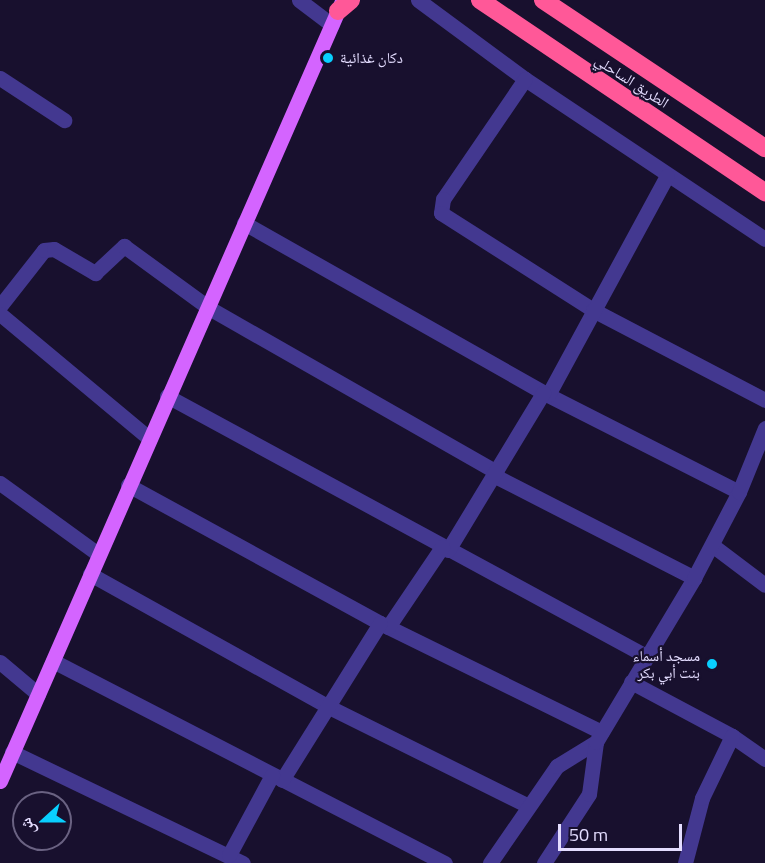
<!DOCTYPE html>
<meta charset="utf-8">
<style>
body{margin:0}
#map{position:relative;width:765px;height:863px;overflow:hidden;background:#18102e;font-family:"Titillium Web","Noto Naskh Arabic",sans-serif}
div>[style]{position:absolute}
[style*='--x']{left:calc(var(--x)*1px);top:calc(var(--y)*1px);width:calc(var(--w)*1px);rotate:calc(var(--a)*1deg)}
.minor>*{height:15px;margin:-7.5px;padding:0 7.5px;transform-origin:7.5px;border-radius:7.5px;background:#433890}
.major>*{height:15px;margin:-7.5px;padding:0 7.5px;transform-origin:7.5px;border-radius:7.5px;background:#d464ff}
.highway>*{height:18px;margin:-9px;padding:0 9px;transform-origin:9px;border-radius:9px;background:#ff5898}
.dots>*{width:16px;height:16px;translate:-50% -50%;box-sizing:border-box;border:3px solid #18102e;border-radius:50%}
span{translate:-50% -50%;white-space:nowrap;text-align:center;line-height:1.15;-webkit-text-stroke:4.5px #18102e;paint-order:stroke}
.poi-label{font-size:15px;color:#e4ddff}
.left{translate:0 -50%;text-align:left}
.right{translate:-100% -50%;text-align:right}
.street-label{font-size:15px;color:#e4ddff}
.north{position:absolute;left:12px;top:791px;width:60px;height:60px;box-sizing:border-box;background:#18102e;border:2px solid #6a6282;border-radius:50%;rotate:249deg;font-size:16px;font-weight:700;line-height:24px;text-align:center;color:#e4ddff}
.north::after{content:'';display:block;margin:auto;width:21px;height:27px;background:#09cfff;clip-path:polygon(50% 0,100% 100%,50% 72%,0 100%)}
.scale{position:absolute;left:558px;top:824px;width:124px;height:27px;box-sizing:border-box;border:3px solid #e4ddff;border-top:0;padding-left:8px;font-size:18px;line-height:21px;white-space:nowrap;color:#e4ddff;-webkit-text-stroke:4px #18102e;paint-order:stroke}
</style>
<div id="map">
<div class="minor">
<div style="--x:299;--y:0;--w:41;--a:37.1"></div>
<div style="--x:418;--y:0;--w:133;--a:36.4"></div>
<div style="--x:525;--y:79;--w:288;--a:33.7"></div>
<div style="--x:0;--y:78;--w:77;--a:33.3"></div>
<div style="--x:525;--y:79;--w:145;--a:124.3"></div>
<div style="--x:443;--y:199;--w:14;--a:98"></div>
<div style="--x:441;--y:213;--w:180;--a:32.5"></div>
<div style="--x:593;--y:310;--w:194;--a:27.6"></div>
<div style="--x:244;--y:223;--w:349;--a:29.5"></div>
<div style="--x:548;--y:395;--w:214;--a:26.9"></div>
<div style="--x:0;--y:306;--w:71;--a:-51.8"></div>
<div style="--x:44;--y:250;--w:10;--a:-6"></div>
<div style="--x:54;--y:249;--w:48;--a:30.3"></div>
<div style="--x:95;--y:273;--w:40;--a:-43"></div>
<div style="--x:124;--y:246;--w:105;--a:36.1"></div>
<div style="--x:209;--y:308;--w:331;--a:29.7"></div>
<div style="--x:0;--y:314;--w:194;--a:39.8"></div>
<div style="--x:548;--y:395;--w:249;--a:-61.5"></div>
<div style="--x:167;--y:396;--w:545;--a:28.49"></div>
<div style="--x:495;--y:476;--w:224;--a:27.1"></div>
<div style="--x:0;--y:483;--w:121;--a:35.9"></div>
<div style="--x:128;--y:485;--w:287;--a:28.7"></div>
<div style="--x:380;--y:623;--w:247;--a:26.2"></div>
<div style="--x:712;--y:545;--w:66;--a:37"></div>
<div style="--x:448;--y:550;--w:184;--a:-58.8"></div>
<div style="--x:90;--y:574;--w:274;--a:29.1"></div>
<div style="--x:329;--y:707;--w:220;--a:26.4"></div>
<div style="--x:388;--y:627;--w:97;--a:-56"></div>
<div style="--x:53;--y:661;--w:441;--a:27.3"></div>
<div style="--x:0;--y:662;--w:50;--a:40.1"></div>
<div style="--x:631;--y:682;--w:115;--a:28.1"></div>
<div style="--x:732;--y:736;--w:40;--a:34.9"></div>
<div style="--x:12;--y:752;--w:256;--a:25.7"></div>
<div style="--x:282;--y:780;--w:185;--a:-58"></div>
<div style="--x:229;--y:855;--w:91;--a:-61.7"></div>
<div style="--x:490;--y:863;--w:118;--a:-55.4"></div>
<div style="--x:557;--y:766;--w:46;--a:-31.6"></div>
<div style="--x:544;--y:863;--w:82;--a:-56.9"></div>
<div style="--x:589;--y:794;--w:52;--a:-82.3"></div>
<div style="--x:596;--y:742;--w:191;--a:-59.1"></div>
<div style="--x:694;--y:578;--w:97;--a:-62.4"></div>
<div style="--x:739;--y:492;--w:69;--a:-67.9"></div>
<div style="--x:685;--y:863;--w:67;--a:-75.3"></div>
<div style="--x:702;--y:798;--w:69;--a:-64.2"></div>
</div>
<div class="major">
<div style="--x:0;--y:781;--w:852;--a:-66.32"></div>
</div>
<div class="highway">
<div style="--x:480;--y:0;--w:344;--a:34"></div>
<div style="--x:543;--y:0;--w:267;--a:33.7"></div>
<div style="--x:338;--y:11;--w:17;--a:-40"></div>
</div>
<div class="dots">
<div style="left:328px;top:58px;background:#09cfff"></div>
<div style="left:712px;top:664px;background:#09cfff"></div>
</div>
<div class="poi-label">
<span class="left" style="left:340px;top:58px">دكان غذائية</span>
<span class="right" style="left:700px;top:664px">مسجد أسماء<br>بنت أبي بكر</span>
</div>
<div class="street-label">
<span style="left:632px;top:81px;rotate:33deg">الطريق الساحلي</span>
</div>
<div class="north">ش</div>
<div class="scale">50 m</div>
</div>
